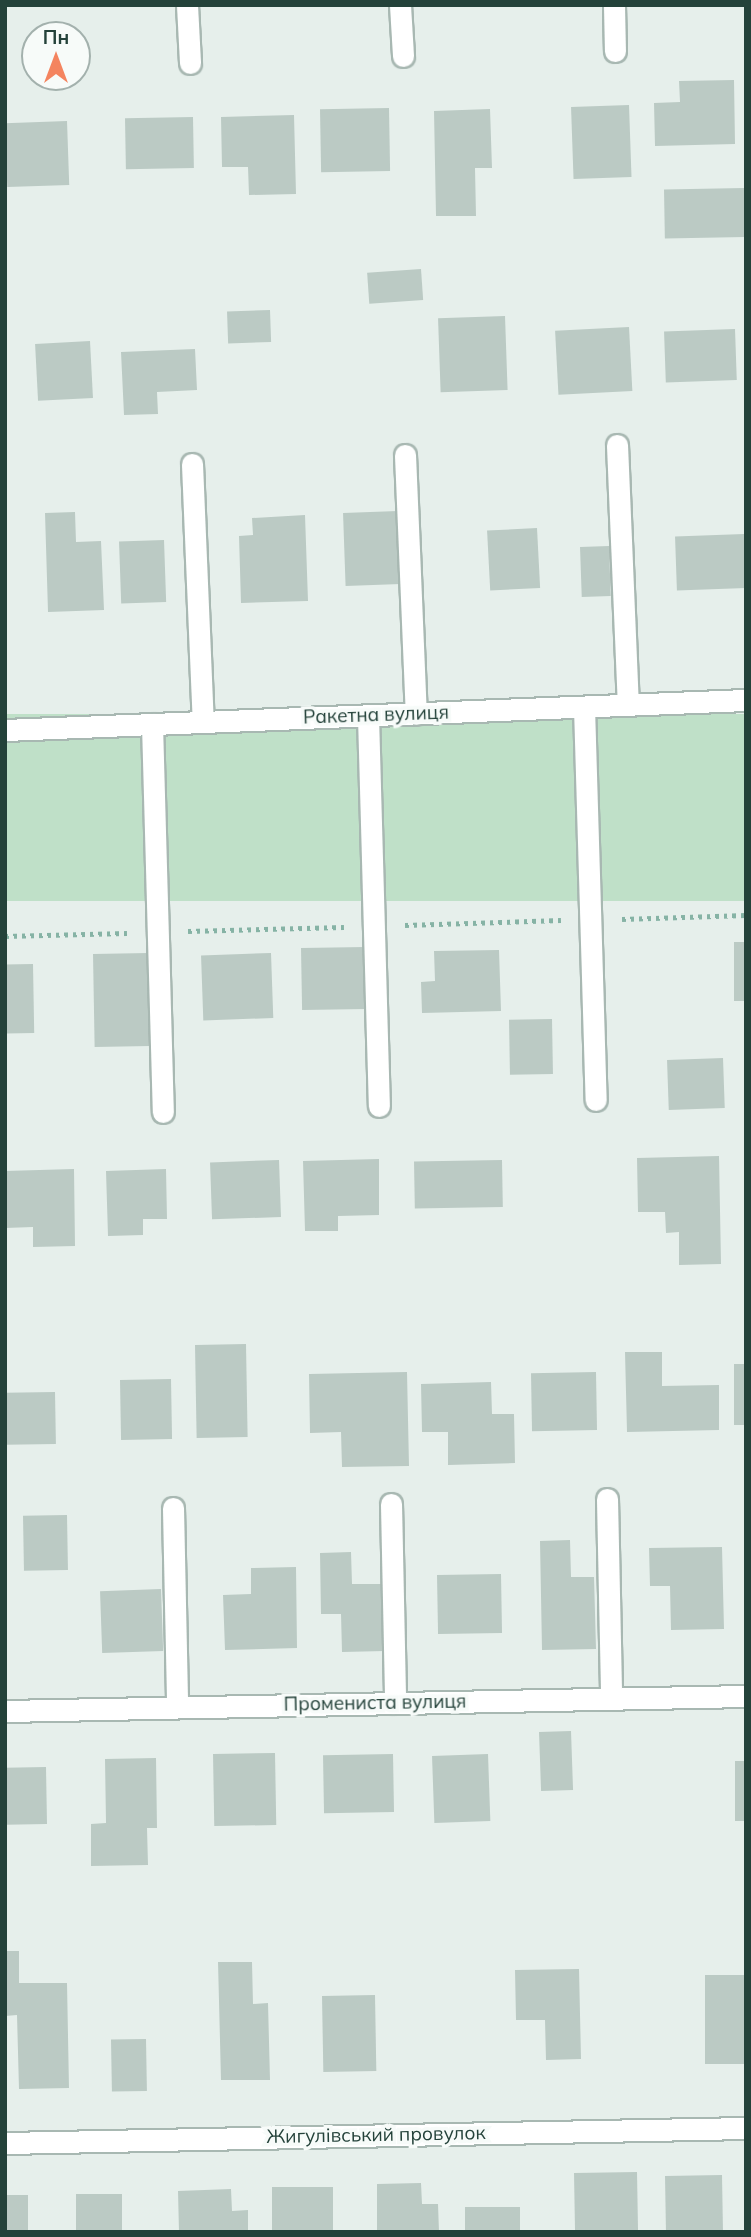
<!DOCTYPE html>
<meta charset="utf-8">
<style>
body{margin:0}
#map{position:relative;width:751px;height:2237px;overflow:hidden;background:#e6efeb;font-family:Mulish,sans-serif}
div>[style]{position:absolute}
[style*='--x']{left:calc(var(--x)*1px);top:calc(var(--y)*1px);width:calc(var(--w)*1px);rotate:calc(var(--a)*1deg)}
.green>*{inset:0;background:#bfe0c8;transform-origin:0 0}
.building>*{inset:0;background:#bbcac4;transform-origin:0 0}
.path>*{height:4.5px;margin-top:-2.25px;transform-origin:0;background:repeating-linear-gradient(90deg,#86b3a5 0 3.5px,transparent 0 8.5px)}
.roads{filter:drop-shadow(2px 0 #a8b8b2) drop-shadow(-2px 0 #a8b8b2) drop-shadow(0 2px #a8b8b2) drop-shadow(0 -2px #a8b8b2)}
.lane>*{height:21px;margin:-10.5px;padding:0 10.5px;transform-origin:10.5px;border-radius:10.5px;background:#fff}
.street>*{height:21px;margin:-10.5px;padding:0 10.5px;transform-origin:10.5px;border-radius:10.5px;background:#fff}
span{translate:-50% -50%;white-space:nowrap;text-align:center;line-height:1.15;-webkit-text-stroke:7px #f7fbf9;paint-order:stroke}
.street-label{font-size:19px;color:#24423a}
.frame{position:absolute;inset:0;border:7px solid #24423a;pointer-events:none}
.north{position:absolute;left:21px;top:21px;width:70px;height:70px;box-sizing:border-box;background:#f7fbf9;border:2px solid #a3b1ad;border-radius:50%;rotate:0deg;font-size:19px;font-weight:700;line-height:28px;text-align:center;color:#24423a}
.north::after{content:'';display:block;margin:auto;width:24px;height:32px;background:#f4845f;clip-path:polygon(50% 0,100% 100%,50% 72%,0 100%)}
</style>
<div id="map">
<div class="green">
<div style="left:746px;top:714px;width:187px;height:742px;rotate:90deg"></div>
</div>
<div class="building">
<div style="clip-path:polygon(734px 80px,735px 144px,655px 146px,654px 103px,680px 102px,679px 81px)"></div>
<div style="left:629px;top:105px;width:72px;height:58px;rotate:88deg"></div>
<div style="left:389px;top:108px;width:63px;height:69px;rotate:89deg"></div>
<div style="clip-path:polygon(490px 109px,492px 168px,475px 168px,476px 216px,436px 216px,434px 111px)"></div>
<div style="clip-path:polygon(294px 115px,296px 194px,249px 195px,248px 167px,222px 167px,221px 117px)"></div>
<div style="left:193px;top:117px;width:51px;height:68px;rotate:89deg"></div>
<div style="left:67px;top:121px;width:64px;height:62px;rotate:88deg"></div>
<div style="left:744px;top:188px;width:49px;height:80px;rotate:89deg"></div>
<div style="left:421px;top:269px;width:31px;height:54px;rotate:86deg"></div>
<div style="left:270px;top:310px;width:32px;height:43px;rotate:88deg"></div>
<div style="left:505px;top:316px;width:74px;height:67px;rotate:88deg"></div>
<div style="left:629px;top:327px;width:64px;height:74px;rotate:87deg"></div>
<div style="left:735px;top:329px;width:51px;height:71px;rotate:88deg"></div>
<div style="left:90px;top:341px;width:57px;height:55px;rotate:87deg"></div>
<div style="clip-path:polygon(195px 349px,197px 390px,157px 392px,158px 414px,124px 415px,121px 352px)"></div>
<div style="left:398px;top:511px;width:73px;height:55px;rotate:88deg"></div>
<div style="clip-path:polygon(75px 512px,76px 542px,101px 541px,104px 610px,48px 612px,45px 513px)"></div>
<div style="clip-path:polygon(305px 515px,308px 601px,241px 603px,239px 536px,253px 535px,252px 518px)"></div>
<div style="left:537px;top:528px;width:60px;height:50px;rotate:87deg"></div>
<div style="left:744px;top:534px;width:54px;height:69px;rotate:88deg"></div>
<div style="left:164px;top:540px;width:62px;height:45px;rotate:88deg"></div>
<div style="left:609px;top:546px;width:50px;height:29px;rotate:88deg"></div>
<div style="left:734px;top:942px;width:12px;height:59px"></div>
<div style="left:365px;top:947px;width:62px;height:64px;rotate:89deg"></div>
<div style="clip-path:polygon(499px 950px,501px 1011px,422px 1013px,421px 982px,435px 981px,434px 951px)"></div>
<div style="left:148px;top:953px;width:93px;height:55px;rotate:89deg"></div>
<div style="left:271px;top:953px;width:65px;height:70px;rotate:88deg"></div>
<div style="left:33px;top:964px;width:69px;height:28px;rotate:89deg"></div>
<div style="left:552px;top:1019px;width:55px;height:43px;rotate:89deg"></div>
<div style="left:723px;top:1058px;width:50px;height:56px;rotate:88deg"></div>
<div style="clip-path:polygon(719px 1156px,721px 1264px,679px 1265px,679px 1232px,666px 1233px,665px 1212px,638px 1212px,637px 1158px)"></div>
<div style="clip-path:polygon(379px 1159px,379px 1215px,338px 1216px,338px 1231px,305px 1231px,303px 1161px)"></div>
<div style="left:279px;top:1160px;width:57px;height:69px;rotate:88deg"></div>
<div style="left:502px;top:1160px;width:47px;height:88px;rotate:89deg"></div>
<div style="clip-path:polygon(74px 1169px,75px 1246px,33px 1247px,33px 1227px,5px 1228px,5px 1171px)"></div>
<div style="clip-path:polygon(166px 1169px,167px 1219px,143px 1219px,143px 1235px,108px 1236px,106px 1171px)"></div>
<div style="left:246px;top:1344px;width:93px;height:51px;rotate:89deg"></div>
<div style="clip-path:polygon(625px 1352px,662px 1352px,662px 1386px,719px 1385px,719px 1430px,627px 1432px)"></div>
<div style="left:734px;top:1364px;width:12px;height:61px"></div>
<div style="clip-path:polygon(407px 1372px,409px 1466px,342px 1467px,341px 1432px,310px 1433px,309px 1374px)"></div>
<div style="left:596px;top:1372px;width:58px;height:65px;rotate:89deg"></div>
<div style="left:171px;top:1379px;width:60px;height:51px;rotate:89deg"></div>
<div style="clip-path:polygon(491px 1382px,492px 1414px,514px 1414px,515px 1463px,448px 1465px,448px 1432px,422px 1432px,421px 1384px)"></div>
<div style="left:55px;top:1392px;width:52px;height:50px;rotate:89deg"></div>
<div style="left:67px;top:1515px;width:55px;height:44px;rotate:89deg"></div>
<div style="clip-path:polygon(570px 1540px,571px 1577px,594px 1577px,596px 1649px,542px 1650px,540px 1541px)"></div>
<div style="clip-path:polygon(722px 1547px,724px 1629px,671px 1630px,670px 1586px,650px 1586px,649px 1548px)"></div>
<div style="clip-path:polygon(351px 1552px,352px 1584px,384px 1584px,385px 1651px,342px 1652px,341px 1614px,321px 1614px,320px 1553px)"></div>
<div style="clip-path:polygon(296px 1567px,297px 1648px,225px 1650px,223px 1595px,251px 1594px,251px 1568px)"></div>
<div style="left:501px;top:1574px;width:59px;height:64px;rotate:89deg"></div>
<div style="left:161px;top:1589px;width:62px;height:61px;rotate:88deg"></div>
<div style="left:571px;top:1731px;width:59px;height:32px;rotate:88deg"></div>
<div style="left:275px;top:1753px;width:72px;height:62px;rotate:89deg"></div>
<div style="left:393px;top:1754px;width:58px;height:70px;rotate:89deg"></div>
<div style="left:488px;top:1754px;width:67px;height:56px;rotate:88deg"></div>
<div style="clip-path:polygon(156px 1758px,157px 1828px,147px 1828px,148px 1865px,91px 1866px,91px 1824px,106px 1823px,105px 1759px)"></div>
<div style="left:735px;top:1761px;width:11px;height:60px"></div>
<div style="left:46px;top:1767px;width:57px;height:41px;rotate:89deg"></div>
<div style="clip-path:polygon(5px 1951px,19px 1951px,19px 1983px,67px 1983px,69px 2088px,19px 2089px,17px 2015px,5px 2016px)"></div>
<div style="clip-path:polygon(218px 1962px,252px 1962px,253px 2004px,268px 2003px,270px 2080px,221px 2080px)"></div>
<div style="clip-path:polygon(579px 1969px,581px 2059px,546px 2060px,545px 2020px,516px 2020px,515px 1970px)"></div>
<div style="left:746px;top:1975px;width:89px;height:41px;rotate:90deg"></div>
<div style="left:375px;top:1995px;width:76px;height:53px;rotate:89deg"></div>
<div style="left:146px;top:2039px;width:52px;height:35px;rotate:89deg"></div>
<div style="left:637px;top:2172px;width:60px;height:63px;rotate:89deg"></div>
<div style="left:722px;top:2175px;width:57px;height:57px;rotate:89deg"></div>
<div style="clip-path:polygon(421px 2183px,422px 2204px,438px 2204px,439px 2232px,377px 2232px,377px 2184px)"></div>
<div style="left:333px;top:2187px;width:45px;height:61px;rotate:90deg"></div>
<div style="clip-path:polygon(231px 2189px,232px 2211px,248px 2210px,248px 2232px,179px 2232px,178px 2191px)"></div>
<div style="left:76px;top:2194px;width:46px;height:38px"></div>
<div style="left:5px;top:2195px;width:23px;height:37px"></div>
<div style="left:520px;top:2207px;width:25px;height:55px;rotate:90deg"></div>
</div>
<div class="path">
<div style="--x:622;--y:919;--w:124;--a:-1.8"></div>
<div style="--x:405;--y:925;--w:156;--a:-1.8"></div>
<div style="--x:188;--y:931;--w:156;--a:-1.5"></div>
<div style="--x:5;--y:936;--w:122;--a:-1.4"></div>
</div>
<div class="roads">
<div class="lane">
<div style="--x:187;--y:5;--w:58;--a:87"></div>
<div style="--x:400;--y:5;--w:51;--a:86.6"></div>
<div style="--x:614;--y:5;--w:46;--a:88.8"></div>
<div style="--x:617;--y:445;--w:260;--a:87.6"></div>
<div style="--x:405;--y:455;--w:259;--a:87.6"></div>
<div style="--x:192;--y:464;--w:258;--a:87.6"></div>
<div style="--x:584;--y:707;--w:393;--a:88.3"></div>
<div style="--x:368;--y:716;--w:390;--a:88.4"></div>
<div style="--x:152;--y:724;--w:388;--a:88.4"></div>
<div style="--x:607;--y:1499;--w:199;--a:88.8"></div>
<div style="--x:391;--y:1504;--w:199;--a:88.8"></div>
<div style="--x:173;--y:1508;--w:199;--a:88.8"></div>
</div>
<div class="street">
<div style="--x:5;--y:730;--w:742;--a:-2.32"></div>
<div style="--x:5;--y:1711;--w:741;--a:-1.16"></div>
<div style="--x:5;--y:2143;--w:741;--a:-1.16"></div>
</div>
</div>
<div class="street-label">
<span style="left:376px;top:715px;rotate:-2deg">Ракетна вулиця</span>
<span style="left:375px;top:1703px;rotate:-1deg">Промениста вулиця</span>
<span style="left:376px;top:2135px;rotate:-1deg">Жигулівський провулок</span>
</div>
<div class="frame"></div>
<div class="north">Пн</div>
</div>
